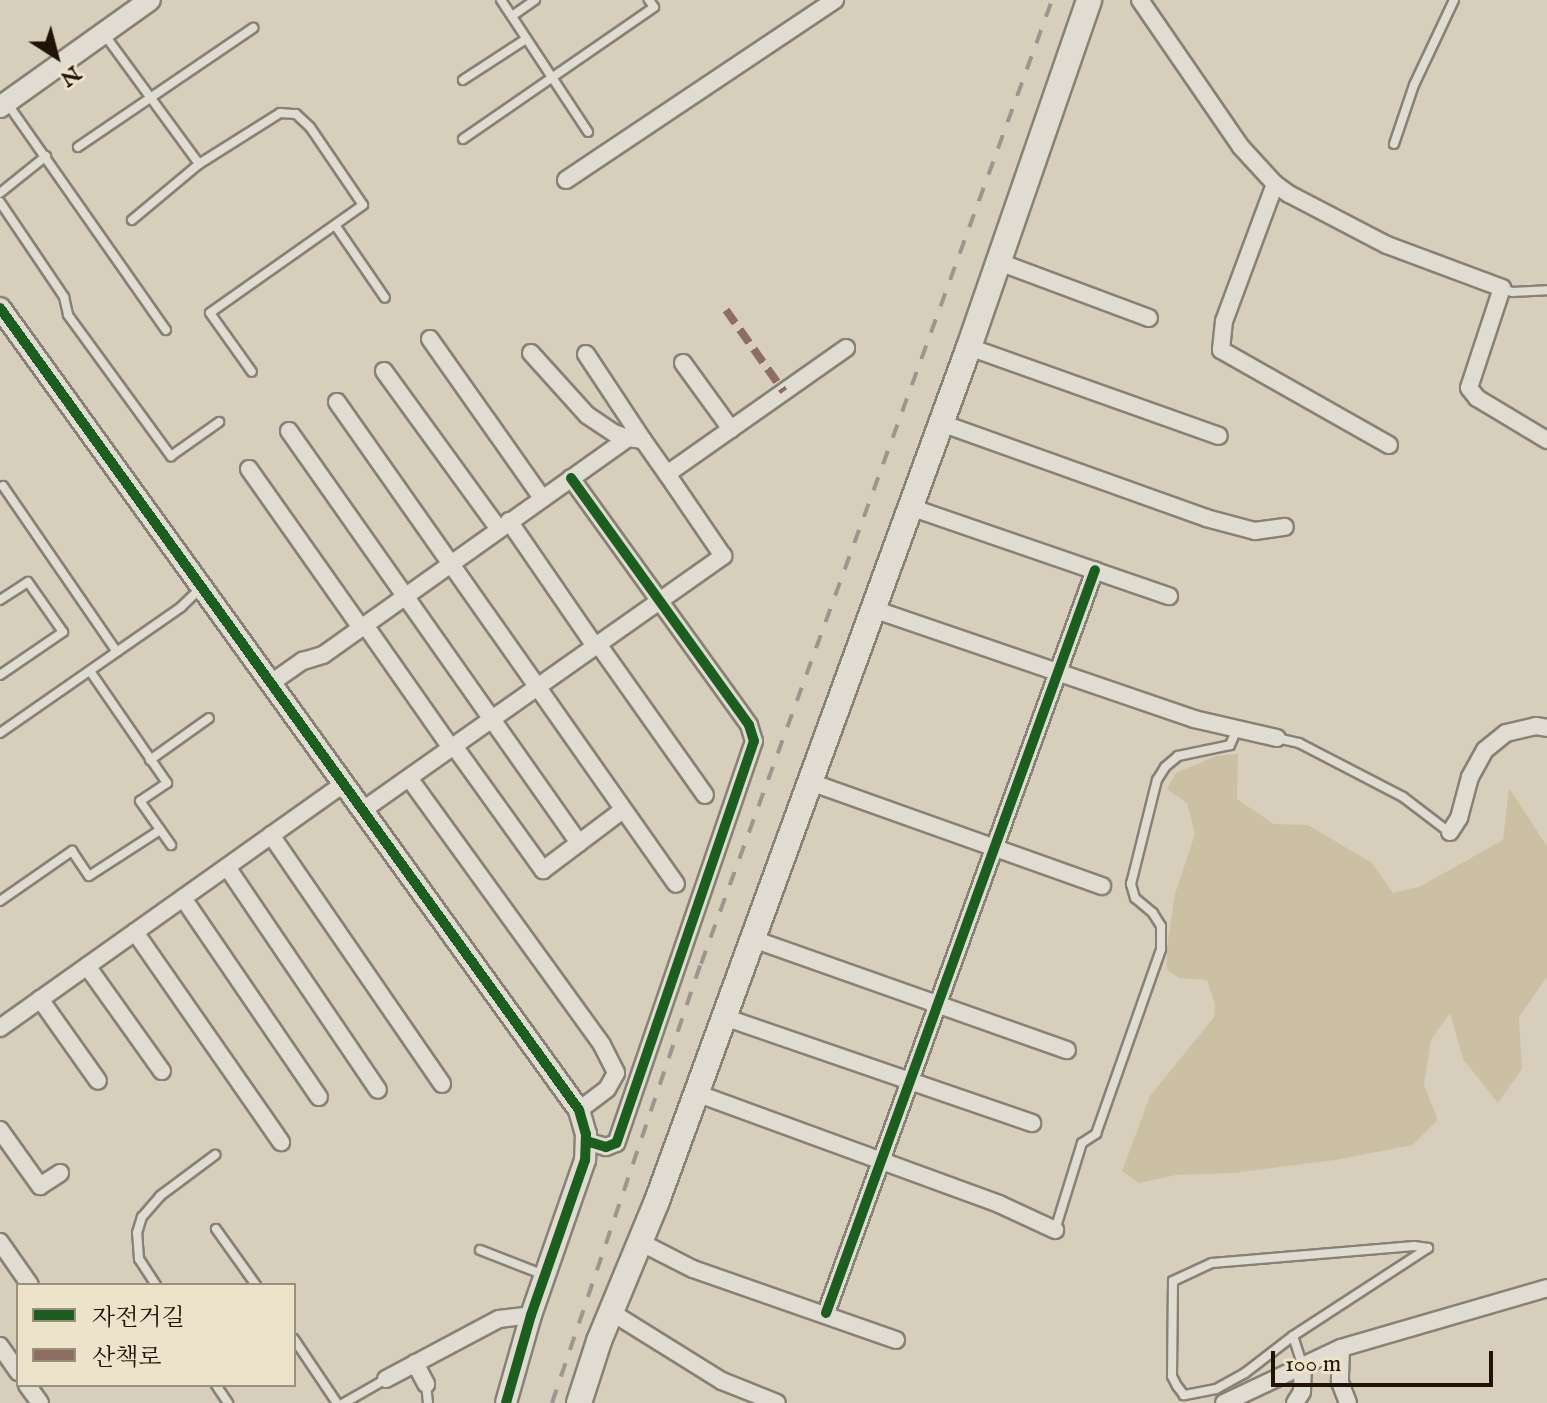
<!DOCTYPE html>
<meta charset="utf-8">
<style>
body{margin:0}
#map{position:relative;width:1547px;height:1403px;overflow:hidden;background:#d7cfbb;font-family:"IM FELL English","Noto Serif KR",serif}
div>[style]{position:absolute}
[style*='--x']{left:calc(var(--x)*1px);top:calc(var(--y)*1px);width:calc(var(--w)*1px);rotate:calc(var(--a)*1deg)}
.green>*{inset:0;background:#ccc0a4}
.roads{filter:drop-shadow(2px 0 #888175) drop-shadow(-2px 0 #888175) drop-shadow(0 2px #888175) drop-shadow(0 -2px #888175)}
.service>*{height:8px;margin:-4px;padding:0 4px;transform-origin:4px;border-radius:4px;background:#e0dcd1}
.minor>*{height:16px;margin:-8px;padding:0 8px;transform-origin:8px;border-radius:8px;background:#e0dcd1}
.tertiary>*{height:20px;margin:-10px;padding:0 10px;transform-origin:10px;border-radius:10px;background:#e0dcd1}
.secondary>*{height:24px;margin:-12px;padding:0 12px;transform-origin:12px;border-radius:12px;background:#e0dcd1}
.rail>*{height:4px;margin-top:-2px;transform-origin:0;background:repeating-linear-gradient(90deg,#9c978e 0 14px,transparent 0 28px)}
.quiet>*{height:8px;margin-top:-4px;transform-origin:0;background:repeating-linear-gradient(90deg,#8d6e63 0 16px,transparent 0 24px)}
.cycleway>*{height:10px;margin:-5px;padding:0 5px;transform-origin:5px;border-radius:5px;background:#1b5e20}
span{translate:-50% -50%;white-space:nowrap;text-align:center;line-height:1.15;-webkit-text-stroke:6px #ede3ca;paint-order:stroke}
.legend{position:absolute;left:16px;top:1283px;width:280px;height:104px;box-sizing:border-box;background:#ede3ca;border:2px solid #9b907c;margin:0;padding:10px 14px;list-style:none;font-size:24px;color:#211307}
.legend li{display:flex;align-items:center;gap:16px;height:40px}
.legend b{width:40px;border:2px solid #9b907c}
.north{position:absolute;left:16px;top:16px;width:80px;height:80px;-webkit-text-stroke:6px #ede3ca;paint-order:stroke;rotate:144deg;font-size:22px;font-weight:700;line-height:32px;text-align:center;color:#211307}
.north::after{content:'';display:block;margin:auto;width:28px;height:36px;background:#211307;clip-path:polygon(50% 0,100% 100%,50% 72%,0 100%)}
.scale{position:absolute;left:1271px;top:1351px;width:222px;height:36px;box-sizing:border-box;border:4px solid #211307;border-top:0;padding-left:10px;font-size:24px;line-height:28px;white-space:nowrap;color:#211307;-webkit-text-stroke:6px #ede3ca;paint-order:stroke}
</style>
<div id="map">
<div class="green">
<div style="clip-path:polygon(1238px 754px,1237px 799px,1274px 824px,1308px 825px,1372px 863px,1393px 893px,1419px 887px,1503px 840px,1509px 788px,1547px 846px,1547px 977px,1519px 1017px,1522px 1069px,1498px 1103px,1463px 1059px,1450px 1013px,1431px 1040px,1424px 1085px,1438px 1120px,1413px 1145px,1335px 1160px,1232px 1173px,1176px 1175px,1139px 1183px,1122px 1171px,1150px 1096px,1214px 1017px,1215px 1004px,1207px 980px,1179px 978px,1167px 970px,1167px 947px,1175px 894px,1195px 834px,1187px 803px,1167px 789px,1176px 773px,1216px 756px)"></div>
</div>
<div class="roads">
<div class="service">
<div style="--x:501;--y:0;--w:158;--a:56.6"></div>
<div style="--x:512;--y:16;--w:28;--a:-35"></div>
<div style="--x:104;--y:34;--w:161;--a:53.8"></div>
<div style="--x:463;--y:80;--w:75;--a:-33.1"></div>
<div style="--x:7;--y:103;--w:277;--a:55"></div>
<div style="--x:463;--y:139;--w:232;--a:-34.6"></div>
<div style="--x:654;--y:7;--w:9;--a:-126"></div>
<div style="--x:1394;--y:144;--w:62;--a:-71.3"></div>
<div style="--x:1414;--y:85;--w:94;--a:-64.8"></div>
<div style="--x:78;--y:147;--w:212;--a:-34.2"></div>
<div style="--x:0;--y:193;--w:59;--a:-38.8"></div>
<div style="--x:0;--y:202;--w:115;--a:56"></div>
<div style="--x:64;--y:297;--w:18;--a:77"></div>
<div style="--x:68;--y:315;--w:175;--a:53.9"></div>
<div style="--x:171;--y:456;--w:59;--a:-35.3"></div>
<div style="--x:132;--y:220;--w:87;--a:-39.9"></div>
<div style="--x:199;--y:164;--w:96;--a:-32.2"></div>
<div style="--x:280;--y:113;--w:16;--a:4"></div>
<div style="--x:296;--y:114;--w:19;--a:43"></div>
<div style="--x:310;--y:127;--w:94;--a:55.8"></div>
<div style="--x:363;--y:205;--w:187;--a:144.8"></div>
<div style="--x:210;--y:313;--w:72;--a:54.6"></div>
<div style="--x:335;--y:225;--w:88;--a:55.6"></div>
<div style="--x:1502;--y:288;--w:11;--a:22"></div>
<div style="--x:1512;--y:292;--w:35;--a:-3"></div>
<div style="--x:3;--y:486;--w:201;--a:55.5"></div>
<div style="--x:0;--y:600;--w:33;--a:-33"></div>
<div style="--x:28;--y:582;--w:61;--a:55"></div>
<div style="--x:63;--y:632;--w:76;--a:145.7"></div>
<div style="--x:90;--y:671;--w:136;--a:55.5"></div>
<div style="--x:167;--y:783;--w:32;--a:146"></div>
<div style="--x:140;--y:801;--w:54;--a:54.8"></div>
<div style="--x:0;--y:733;--w:221;--a:-34.8"></div>
<div style="--x:181;--y:607;--w:28;--a:-44"></div>
<div style="--x:1277;--y:738;--w:23;--a:13"></div>
<div style="--x:1299;--y:743;--w:117;--a:27.4"></div>
<div style="--x:1403;--y:797;--w:58;--a:37.3"></div>
<div style="--x:150;--y:760;--w:72;--a:-35.4"></div>
<div style="--x:0;--y:901;--w:88;--a:-34.8"></div>
<div style="--x:72;--y:851;--w:30;--a:56"></div>
<div style="--x:89;--y:876;--w:85;--a:-32.9"></div>
<div style="--x:216;--y:1229;--w:69;--a:54.5"></div>
<div style="--x:1055;--y:1230;--w:91;--a:-72.8"></div>
<div style="--x:1082;--y:1143;--w:17;--a:-33"></div>
<div style="--x:1096;--y:1134;--w:196;--a:-70.6"></div>
<div style="--x:1161;--y:949;--w:23;--a:-90"></div>
<div style="--x:1161;--y:926;--w:15;--a:-122"></div>
<div style="--x:1153;--y:913;--w:23;--a:-140"></div>
<div style="--x:1135;--y:898;--w:15;--a:-106"></div>
<div style="--x:1131;--y:884;--w:107;--a:-76"></div>
<div style="--x:1157;--y:780;--w:15;--a:-58"></div>
<div style="--x:1165;--y:767;--w:17;--a:-40"></div>
<div style="--x:1178;--y:756;--w:53;--a:-11.9"></div>
<div style="--x:1230;--y:745;--w:17;--a:-66"></div>
<div style="--x:1414;--y:1246;--w:14;--a:8"></div>
<div style="--x:1428;--y:1248;--w:161;--a:146.9"></div>
<div style="--x:1293;--y:1336;--w:61;--a:142.4"></div>
<div style="--x:1245;--y:1373;--w:33;--a:151"></div>
<div style="--x:1216;--y:1389;--w:33;--a:169"></div>
<div style="--x:1184;--y:1395;--w:11;--a:-128"></div>
<div style="--x:1177;--y:1386;--w:11;--a:-117"></div>
<div style="--x:1172;--y:1376;--w:95;--a:-89.4"></div>
<div style="--x:1173;--y:1281;--w:43;--a:-24.8"></div>
<div style="--x:1212;--y:1263;--w:203;--a:-4.8"></div>
<div style="--x:480;--y:1250;--w:69;--a:21.3"></div>
<div style="--x:156;--y:1285;--w:31;--a:-123"></div>
<div style="--x:139;--y:1259;--w:26;--a:-94"></div>
<div style="--x:137;--y:1233;--w:17;--a:-73"></div>
<div style="--x:142;--y:1217;--w:28;--a:-49"></div>
<div style="--x:160;--y:1196;--w:69;--a:-36.7"></div>
<div style="--x:1293;--y:1336;--w:32;--a:72"></div>
<div style="--x:294;--y:1339;--w:77;--a:56.1"></div>
<div style="--x:426;--y:1384;--w:19;--a:84"></div>
<div style="--x:216;--y:1385;--w:22;--a:56"></div>
<div style="--x:344;--y:1403;--w:48;--a:-29.7"></div>
</div>
<div class="minor">
<div style="--x:1140;--y:0;--w:178;--a:55.5"></div>
<div style="--x:1241;--y:147;--w:50;--a:47.4"></div>
<div style="--x:1275;--y:184;--w:17;--a:36"></div>
<div style="--x:1289;--y:194;--w:110;--a:27.5"></div>
<div style="--x:1387;--y:245;--w:123;--a:20.5"></div>
<div style="--x:1502;--y:288;--w:105;--a:108.3"></div>
<div style="--x:1469;--y:388;--w:13;--a:51"></div>
<div style="--x:1477;--y:398;--w:82;--a:31"></div>
<div style="--x:566;--y:180;--w:324;--a:-33.8"></div>
<div style="--x:1275;--y:184;--w:146;--a:110.4"></div>
<div style="--x:1224;--y:321;--w:29;--a:96"></div>
<div style="--x:1221;--y:350;--w:193;--a:29.5"></div>
<div style="--x:999;--y:262;--w:160;--a:20.5"></div>
<div style="--x:430;--y:339;--w:194;--a:54.8"></div>
<div style="--x:969;--y:347;--w:265;--a:19.6"></div>
<div style="--x:531;--y:353;--w:84;--a:47.9"></div>
<div style="--x:587;--y:415;--w:32;--a:34"></div>
<div style="--x:614;--y:433;--w:15;--a:20"></div>
<div style="--x:586;--y:354;--w:103;--a:56.5"></div>
<div style="--x:683;--y:363;--w:82;--a:54"></div>
<div style="--x:384;--y:371;--w:195;--a:54"></div>
<div style="--x:337;--y:402;--w:589;--a:54.88"></div>
<div style="--x:941;--y:423;--w:282;--a:19.7"></div>
<div style="--x:1206;--y:518;--w:51;--a:14.9"></div>
<div style="--x:1255;--y:531;--w:30;--a:-8"></div>
<div style="--x:289;--y:431;--w:504;--a:54.86"></div>
<div style="--x:249;--y:469;--w:194;--a:54.8"></div>
<div style="--x:571;--y:478;--w:304;--a:54.2"></div>
<div style="--x:749;--y:725;--w:17;--a:73"></div>
<div style="--x:754;--y:741;--w:425;--a:108.9"></div>
<div style="--x:616;--y:1143;--w:11;--a:158"></div>
<div style="--x:606;--y:1147;--w:21;--a:-163"></div>
<div style="--x:910;--y:507;--w:274;--a:19"></div>
<div style="--x:509;--y:521;--w:152;--a:55.5"></div>
<div style="--x:873;--y:609;--w:339;--a:18.9"></div>
<div style="--x:1194;--y:719;--w:85;--a:12.9"></div>
<div style="--x:365;--y:625;--w:150;--a:55"></div>
<div style="--x:598;--y:644;--w:185;--a:54.7"></div>
<div style="--x:271;--y:683;--w:39;--a:-35"></div>
<div style="--x:303;--y:661;--w:21;--a:-17"></div>
<div style="--x:323;--y:655;--w:374;--a:-35.4"></div>
<div style="--x:628;--y:438;--w:15;--a:8"></div>
<div style="--x:643;--y:440;--w:42;--a:54.8"></div>
<div style="--x:454;--y:746;--w:153;--a:54.3"></div>
<div style="--x:543;--y:870;--w:100;--a:-36.9"></div>
<div style="--x:409;--y:778;--w:329;--a:54.1"></div>
<div style="--x:602;--y:1045;--w:31;--a:63"></div>
<div style="--x:616;--y:1073;--w:18;--a:119"></div>
<div style="--x:607;--y:1089;--w:35;--a:143"></div>
<div style="--x:810;--y:782;--w:310;--a:19.6"></div>
<div style="--x:363;--y:810;--w:441;--a:-35.2"></div>
<div style="--x:723;--y:556;--w:99;--a:-124.3"></div>
<div style="--x:667;--y:474;--w:219;--a:-35.1"></div>
<div style="--x:1450;--y:832;--w:17;--a:-57"></div>
<div style="--x:1459;--y:818;--w:42;--a:-75"></div>
<div style="--x:1470;--y:777;--w:31;--a:-61"></div>
<div style="--x:1485;--y:750;--w:27;--a:-39"></div>
<div style="--x:1506;--y:733;--w:31;--a:-13"></div>
<div style="--x:1536;--y:726;--w:11;--a:10"></div>
<div style="--x:271;--y:835;--w:302;--a:55.5"></div>
<div style="--x:227;--y:867;--w:269;--a:55.9"></div>
<div style="--x:183;--y:898;--w:241;--a:55.7"></div>
<div style="--x:135;--y:932;--w:256;--a:55.2"></div>
<div style="--x:753;--y:939;--w:333;--a:19.5"></div>
<div style="--x:87;--y:966;--w:129;--a:54.5"></div>
<div style="--x:40;--y:999;--w:100;--a:54.7"></div>
<div style="--x:724;--y:1017;--w:326;--a:19"></div>
<div style="--x:0;--y:1028;--w:421;--a:-35.4"></div>
<div style="--x:696;--y:1093;--w:323;--a:20.1"></div>
<div style="--x:999;--y:1204;--w:62;--a:24.9"></div>
<div style="--x:0;--y:1130;--w:69;--a:54.5"></div>
<div style="--x:40;--y:1186;--w:24;--a:-33"></div>
<div style="--x:0;--y:1242;--w:52;--a:55.1"></div>
<div style="--x:640;--y:1242;--w:59;--a:27"></div>
<div style="--x:693;--y:1269;--w:215;--a:19.3"></div>
<div style="--x:611;--y:1312;--w:131;--a:31.9"></div>
<div style="--x:722;--y:1381;--w:59;--a:21.8"></div>
<div style="--x:826;--y:1313;--w:790;--a:-70.1"></div>
<div style="--x:0;--y:1346;--w:32;--a:55"></div>
<div style="--x:1341;--y:1348;--w:34;--a:92"></div>
<div style="--x:1340;--y:1382;--w:22;--a:69"></div>
<div style="--x:415;--y:1363;--w:24;--a:62"></div>
<div style="--x:386;--y:1379;--w:128;--a:-28"></div>
<div style="--x:499;--y:1319;--w:32;--a:-7"></div>
<div style="--x:27;--y:1385;--w:22;--a:54"></div>
<div style="--x:1224;--y:1403;--w:129;--a:-25.2"></div>
<div style="--x:1341;--y:1348;--w:215;--a:-16.2"></div>
<div style="--x:1295;--y:1403;--w:13;--a:-58"></div>
<div style="--x:1302;--y:1392;--w:25;--a:-88"></div>
</div>
<div class="tertiary">
<div style="--x:0;--y:107;--w:184;--a:-35.5"></div>
<div style="--x:0;--y:308;--w:989;--a:54.17"></div>
<div style="--x:579;--y:1110;--w:25;--a:74"></div>
<div style="--x:586;--y:1134;--w:26;--a:92"></div>
<div style="--x:585;--y:1160;--w:164;--a:109.2"></div>
<div style="--x:531;--y:1315;--w:91;--a:105.9"></div>
</div>
<div class="secondary">
<div style="--x:579;--y:1403;--w:65;--a:-72.1"></div>
<div style="--x:599;--y:1341;--w:152;--a:-67.5"></div>
<div style="--x:657;--y:1201;--w:909;--a:-69.93"></div>
<div style="--x:969;--y:347;--w:367;--a:-70.9"></div>
</div>
</div>
<div class="rail">
<div style="--x:552;--y:1403;--w:464;--a:-71.3"></div>
<div style="--x:701;--y:964;--w:1026;--a:-69.99"></div>
</div>
<div class="quiet">
<div style="--x:726;--y:310;--w:100;--a:54.7"></div>
</div>
<div class="cycleway">
<div style="--x:0;--y:308;--w:989;--a:54.17"></div>
<div style="--x:579;--y:1110;--w:25;--a:74"></div>
<div style="--x:586;--y:1134;--w:26;--a:92"></div>
<div style="--x:585;--y:1160;--w:164;--a:109.2"></div>
<div style="--x:531;--y:1315;--w:91;--a:105.9"></div>
<div style="--x:571;--y:478;--w:304;--a:54.2"></div>
<div style="--x:749;--y:725;--w:17;--a:73"></div>
<div style="--x:754;--y:741;--w:425;--a:108.9"></div>
<div style="--x:616;--y:1143;--w:11;--a:158"></div>
<div style="--x:606;--y:1147;--w:21;--a:-163"></div>
<div style="--x:826;--y:1313;--w:790;--a:-70.1"></div>
</div>
<ul class="legend">
<li><b style="height:10px;background:#1b5e20"></b>자전거길</li>
<li><b style="height:10px;background:#8d6e63"></b>산책로</li>
</ul>
<div class="north">N</div>
<div class="scale">100 m</div>
</div>
